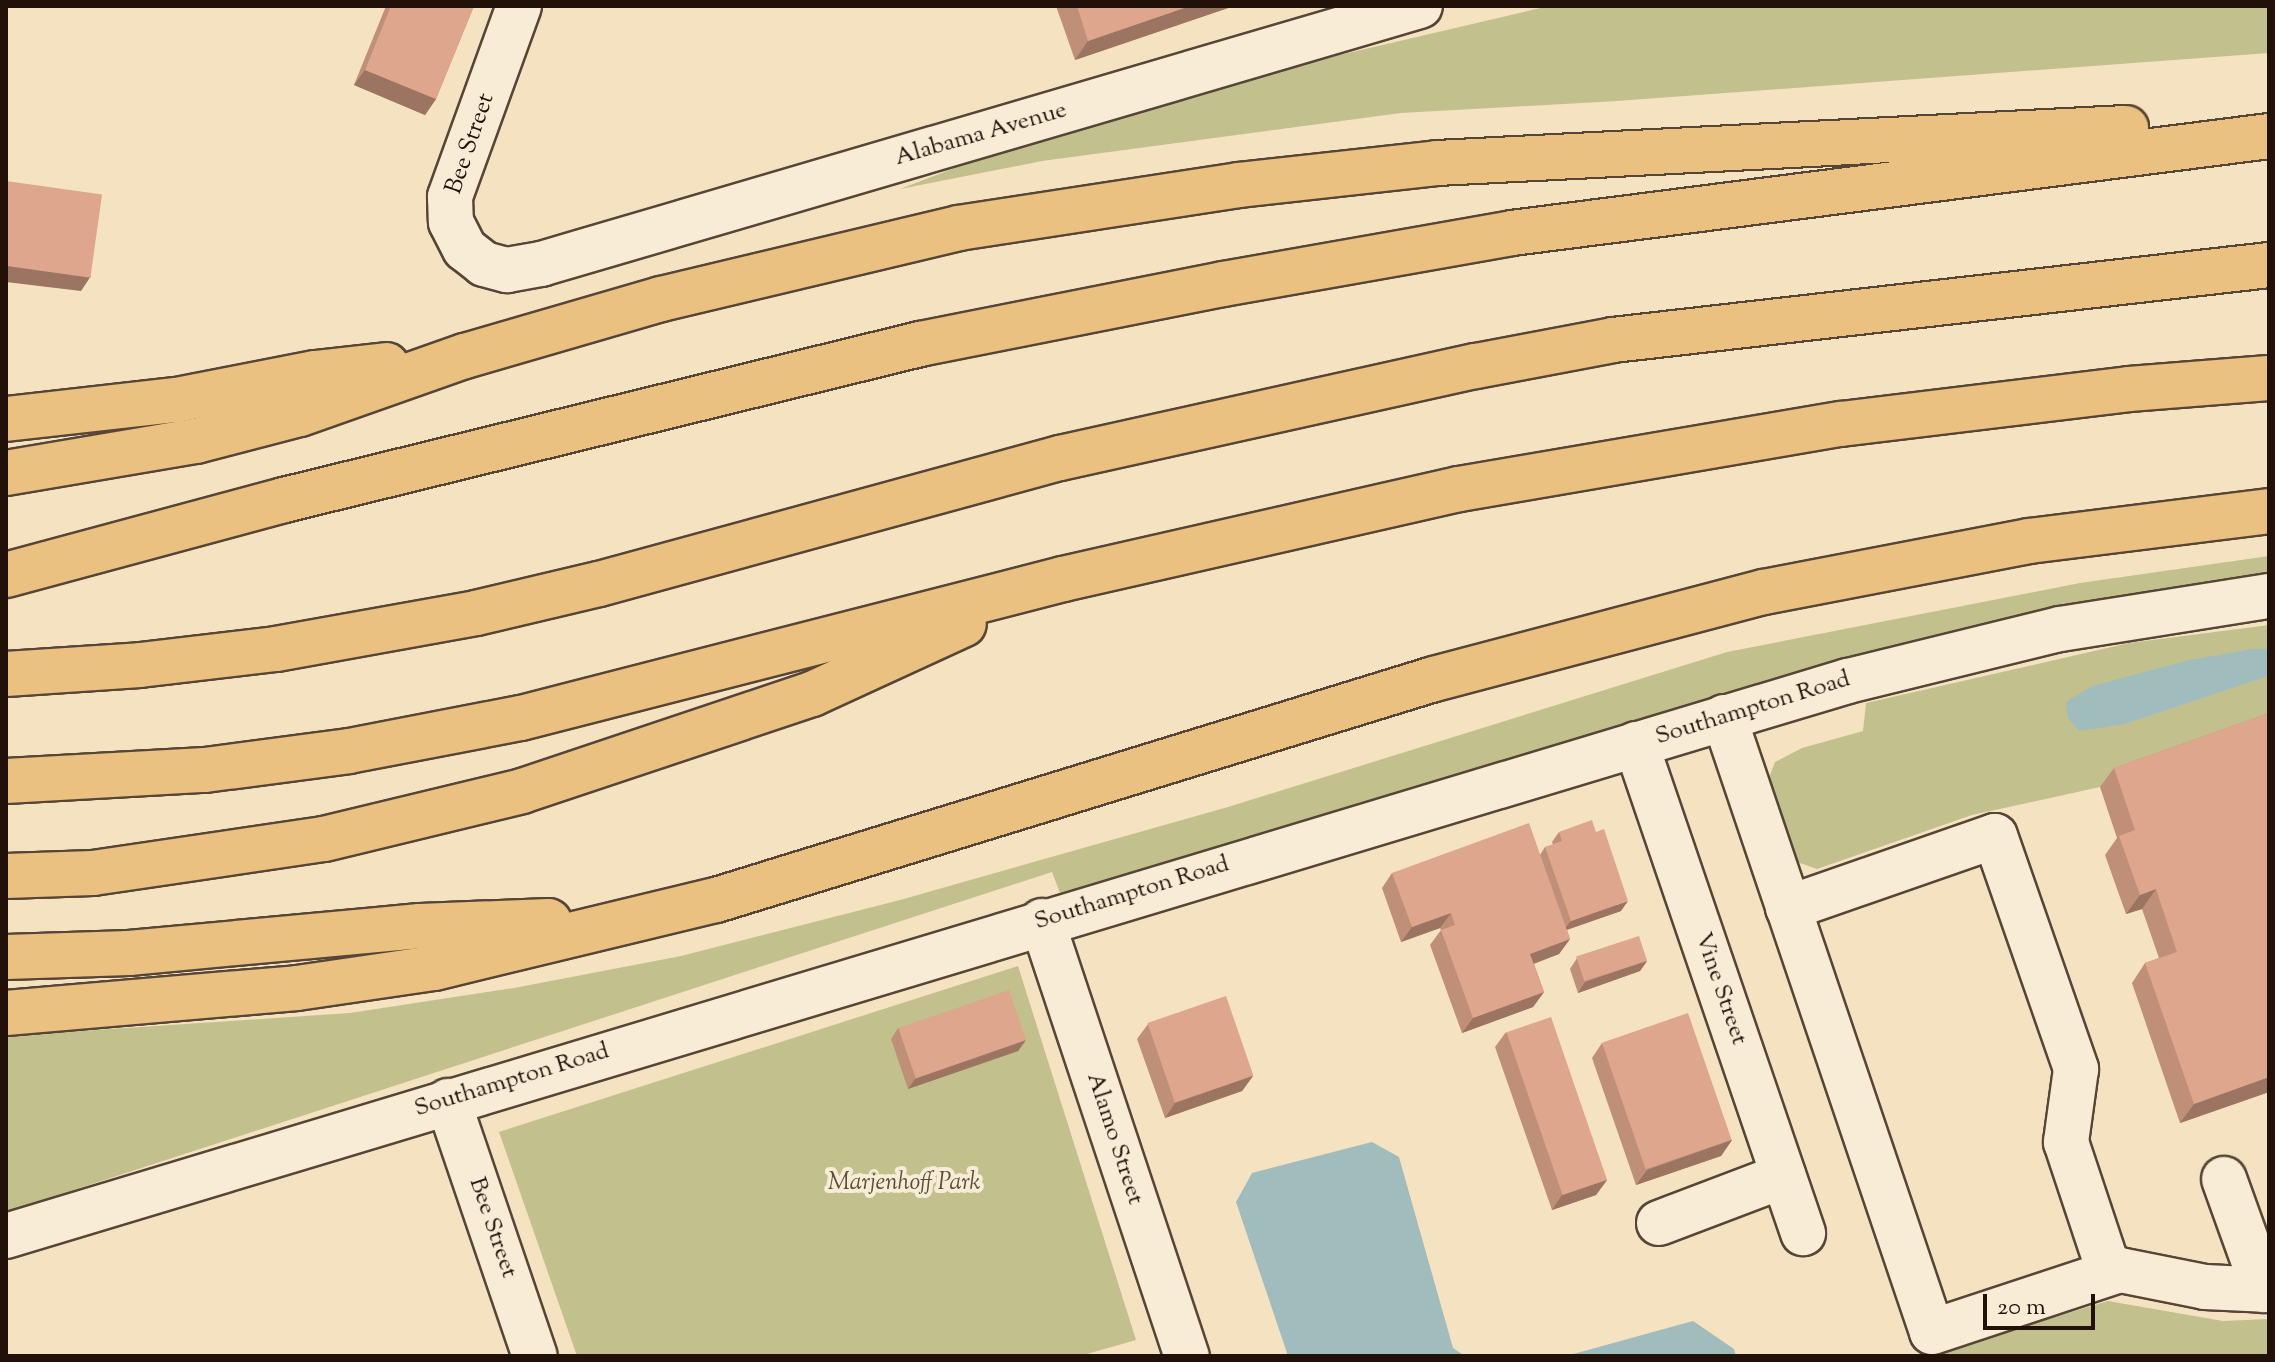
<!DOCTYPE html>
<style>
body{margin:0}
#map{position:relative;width:2275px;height:1362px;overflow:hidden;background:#f5e2c0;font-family:"Sorts Mill Goudy",serif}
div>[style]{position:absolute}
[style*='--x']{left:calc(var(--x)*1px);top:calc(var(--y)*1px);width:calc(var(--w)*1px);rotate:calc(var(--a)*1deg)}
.green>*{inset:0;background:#c2c18e}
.water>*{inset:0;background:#a0bcbc}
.roads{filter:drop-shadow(2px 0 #574537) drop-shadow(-2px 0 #574537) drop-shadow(0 2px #574537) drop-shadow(0 -2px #574537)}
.minor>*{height:44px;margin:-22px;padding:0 22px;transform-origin:22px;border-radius:22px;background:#f8ecd6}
.highway>*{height:44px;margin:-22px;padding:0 22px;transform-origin:22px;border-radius:22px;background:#eac180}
.wall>*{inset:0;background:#bf8f78}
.shaded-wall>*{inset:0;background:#9b7462}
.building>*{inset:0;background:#dea68c;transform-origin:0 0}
span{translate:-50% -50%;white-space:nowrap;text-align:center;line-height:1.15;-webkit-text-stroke:8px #f8ecd6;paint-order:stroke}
.street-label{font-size:24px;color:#221109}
.park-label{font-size:24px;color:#5a4f38;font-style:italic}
.frame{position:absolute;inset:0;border:8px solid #221109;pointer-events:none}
.scale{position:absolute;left:1983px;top:1294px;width:112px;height:36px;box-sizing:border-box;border:4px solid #221109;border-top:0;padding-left:10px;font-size:24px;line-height:28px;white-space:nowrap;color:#221109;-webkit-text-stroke:6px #f8ecd6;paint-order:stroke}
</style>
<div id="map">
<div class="green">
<div style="clip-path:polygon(1549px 6px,2269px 6px,2269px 53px,1617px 101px,1401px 113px,1042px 161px,900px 189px,1109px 109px)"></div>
<div style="clip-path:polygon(2269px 556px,2269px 576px,2066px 607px,1946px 634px,1754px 687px,1060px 893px,1052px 872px,6px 1212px,6px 1036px,350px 1013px,514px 988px,681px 956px,900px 900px,1228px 807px,1727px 652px,2080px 583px)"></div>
<div style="clip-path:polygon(2269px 625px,2269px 728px,2100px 787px,1972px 815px,1817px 869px,1797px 862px,1768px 780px,1775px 762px,1802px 748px,1863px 731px,1866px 703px,2129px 643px)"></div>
<div style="clip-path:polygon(1018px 966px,1136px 1340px,1080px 1356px,577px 1356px,499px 1132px)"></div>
<div style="clip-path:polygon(2108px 1301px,2223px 1321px,2269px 1319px,2269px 1356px,1926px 1356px)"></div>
</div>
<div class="water">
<div style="clip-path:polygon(2253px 649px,2269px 649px,2269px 673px,2265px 677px,2125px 724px,2079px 731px,2068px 718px,2066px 702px,2092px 686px,2189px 660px)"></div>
<div style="clip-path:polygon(1372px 1142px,1399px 1157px,1453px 1348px,1465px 1356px,1288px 1356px,1236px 1202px,1252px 1173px)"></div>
<div style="clip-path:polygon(1693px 1321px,1734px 1349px,1736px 1356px,1566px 1356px)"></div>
</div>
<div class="roads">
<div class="minor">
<div style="--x:519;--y:6;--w:203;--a:109.9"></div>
<div style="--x:450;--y:197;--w:25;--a:88"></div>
<div style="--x:451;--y:222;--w:30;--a:63"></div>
<div style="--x:465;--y:249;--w:24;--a:38"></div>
<div style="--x:484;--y:264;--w:24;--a:15"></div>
<div style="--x:507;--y:270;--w:35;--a:-10"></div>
<div style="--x:541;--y:264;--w:916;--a:-16.36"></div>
<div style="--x:1724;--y:717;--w:649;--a:71.31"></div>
<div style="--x:1932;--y:1332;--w:198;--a:-18.3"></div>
<div style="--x:2120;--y:1270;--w:87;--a:11.3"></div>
<div style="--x:2205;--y:1287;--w:64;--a:2.7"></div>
<div style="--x:1636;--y:744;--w:517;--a:71.14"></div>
<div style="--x:1788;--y:908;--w:219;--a:-19.2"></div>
<div style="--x:1995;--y:836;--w:247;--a:70.8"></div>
<div style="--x:2076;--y:1069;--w:74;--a:97.8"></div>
<div style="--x:2066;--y:1142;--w:136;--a:71.6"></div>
<div style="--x:1042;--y:921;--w:459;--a:71.6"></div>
<div style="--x:448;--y:1101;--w:269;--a:71.2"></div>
<div style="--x:2224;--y:1179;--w:118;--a:70.2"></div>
<div style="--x:1659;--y:1223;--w:133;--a:-20.8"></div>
<div style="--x:6;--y:1236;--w:1924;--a:-16.77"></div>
<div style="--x:1848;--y:681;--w:218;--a:-13.8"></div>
<div style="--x:2060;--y:629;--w:212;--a:-9"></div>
</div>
<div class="highway">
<div style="--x:6;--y:419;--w:171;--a:-6.4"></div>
<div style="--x:176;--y:400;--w:142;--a:-11"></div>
<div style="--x:315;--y:373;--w:72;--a:-6.3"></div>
<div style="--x:6;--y:473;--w:193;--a:-9.6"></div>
<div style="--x:196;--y:441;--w:107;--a:-14.6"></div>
<div style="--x:300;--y:414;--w:175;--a:-19.4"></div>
<div style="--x:465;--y:356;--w:204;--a:-16.2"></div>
<div style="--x:661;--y:299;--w:306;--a:-13.4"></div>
<div style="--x:959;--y:228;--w:283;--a:-8.7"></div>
<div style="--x:1239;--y:185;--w:199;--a:-6.3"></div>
<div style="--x:1437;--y:163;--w:690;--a:-2.91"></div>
<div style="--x:6;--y:575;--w:288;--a:-15.1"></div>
<div style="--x:284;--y:500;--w:655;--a:-13.78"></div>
<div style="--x:920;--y:344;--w:309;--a:-11.2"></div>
<div style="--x:1223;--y:284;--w:293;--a:-10"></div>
<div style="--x:1512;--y:233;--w:763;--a:-7.3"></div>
<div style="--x:6;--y:674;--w:134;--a:-3.8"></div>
<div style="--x:140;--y:665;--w:137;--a:-6.7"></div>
<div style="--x:276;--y:649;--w:203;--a:-10.2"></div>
<div style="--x:476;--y:613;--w:126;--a:-13.3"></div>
<div style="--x:599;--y:584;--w:478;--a:-15.3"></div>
<div style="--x:1060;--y:458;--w:426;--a:-12.5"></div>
<div style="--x:1476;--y:366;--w:139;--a:-10.7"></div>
<div style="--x:1613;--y:340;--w:660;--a:-6.52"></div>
<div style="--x:6;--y:781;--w:199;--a:-3.2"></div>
<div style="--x:205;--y:770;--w:145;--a:-7.5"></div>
<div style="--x:349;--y:751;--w:175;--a:-10.9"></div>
<div style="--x:521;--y:718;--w:560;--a:-14.38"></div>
<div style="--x:1063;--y:579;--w:406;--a:-12.8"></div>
<div style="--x:1459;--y:489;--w:387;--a:-9.7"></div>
<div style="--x:1841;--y:424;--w:290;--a:-6.9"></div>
<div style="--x:2129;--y:389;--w:140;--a:-4.5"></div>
<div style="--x:6;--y:876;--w:87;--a:-2"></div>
<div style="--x:93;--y:873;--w:233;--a:-8.4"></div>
<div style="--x:324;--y:839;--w:204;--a:-13.6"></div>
<div style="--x:522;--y:791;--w:306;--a:-18.5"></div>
<div style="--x:812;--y:694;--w:167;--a:-24.7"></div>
<div style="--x:6;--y:957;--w:123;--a:-1.9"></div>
<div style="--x:129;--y:953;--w:292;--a:-5.3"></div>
<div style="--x:420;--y:926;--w:129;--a:-2.2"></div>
<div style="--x:6;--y:1013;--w:292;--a:-4.9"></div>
<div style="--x:297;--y:988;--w:138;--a:-8.3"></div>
<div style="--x:434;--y:968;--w:290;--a:-13.6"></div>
<div style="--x:716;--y:900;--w:751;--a:-17.11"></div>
<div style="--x:1434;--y:679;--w:341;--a:-14.8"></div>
<div style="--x:1764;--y:592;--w:270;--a:-10.9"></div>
<div style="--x:2029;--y:541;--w:242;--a:-7.1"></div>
</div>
</div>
<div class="wall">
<div style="clip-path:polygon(386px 6px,474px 6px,436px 99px,425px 115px,354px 85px)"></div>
<div style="clip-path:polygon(1056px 6px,1234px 6px,1075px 60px)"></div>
<div style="clip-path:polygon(2269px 713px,2269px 1092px,2180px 1123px,2132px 983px,2145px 963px,2159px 958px,2142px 909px,2126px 914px,2105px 855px,2117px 838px,2100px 787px,2114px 768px)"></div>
<div style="clip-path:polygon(1559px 832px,1621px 911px,1567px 930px,1570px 939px,1559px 954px,1534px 964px,1544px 992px,1533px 1007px,1462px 1033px,1430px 945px,1441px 930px,1440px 928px,1401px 942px,1382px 888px,1392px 873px,1540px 855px,1545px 847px,1553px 845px,1552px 842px)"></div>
<div style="clip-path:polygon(1577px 958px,1647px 961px,1640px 971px,1578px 993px,1570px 969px)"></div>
<div style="clip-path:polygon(1148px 1024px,1253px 1076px,1242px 1091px,1165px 1118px,1137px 1039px)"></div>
<div style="clip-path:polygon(898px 1028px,1026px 1040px,1018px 1051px,908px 1089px,891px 1039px)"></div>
<div style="clip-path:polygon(1506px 1032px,1607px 1180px,1596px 1195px,1552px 1210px,1495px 1047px)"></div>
<div style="clip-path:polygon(1602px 1043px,1732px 1140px,1721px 1156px,1636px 1185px,1592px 1058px)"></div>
</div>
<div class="shaded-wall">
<div style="clip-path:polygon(1190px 6px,1234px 6px,1075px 60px,1088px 41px)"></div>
<div style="clip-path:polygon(365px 70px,436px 99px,425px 115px,354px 85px)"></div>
<div style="clip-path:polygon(6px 265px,91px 276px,81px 291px,6px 282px)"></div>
<div style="clip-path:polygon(2156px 889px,2142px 909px,2126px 914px,2140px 895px)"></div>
<div style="clip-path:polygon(1628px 901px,1621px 911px,1563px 931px,1571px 921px)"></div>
<div style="clip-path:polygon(1451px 913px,1440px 928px,1401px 942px,1412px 927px)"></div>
<div style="clip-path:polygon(1570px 939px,1559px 954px,1519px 969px,1530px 954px)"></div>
<div style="clip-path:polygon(1647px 961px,1640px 971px,1578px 993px,1585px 982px)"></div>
<div style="clip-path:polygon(1544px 992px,1533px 1007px,1462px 1033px,1473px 1018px)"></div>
<div style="clip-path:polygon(1026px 1040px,1018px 1051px,908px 1089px,915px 1079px)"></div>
<div style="clip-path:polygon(1253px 1076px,1242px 1091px,1165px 1118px,1175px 1103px)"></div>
<div style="clip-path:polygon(2269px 1077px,2269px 1092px,2180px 1123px,2194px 1104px)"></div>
<div style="clip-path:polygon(1732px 1140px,1721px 1156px,1636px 1185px,1647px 1170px)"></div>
<div style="clip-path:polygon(1607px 1180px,1596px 1195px,1552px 1210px,1562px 1195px)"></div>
</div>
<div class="building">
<div style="clip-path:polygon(391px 6px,474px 6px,436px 99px,365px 70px)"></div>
<div style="clip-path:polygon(1077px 6px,1190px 6px,1088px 41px)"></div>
<div style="left:6px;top:181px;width:97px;height:84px;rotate:8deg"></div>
<div style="clip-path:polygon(2269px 713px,2269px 1077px,2194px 1104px,2145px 963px,2177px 952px,2156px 889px,2140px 895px,2119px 836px,2135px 830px,2114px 768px)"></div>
<div style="clip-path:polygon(1592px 820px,1596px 832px,1604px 829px,1628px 901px,1571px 921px,1545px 847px,1562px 841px,1559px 832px)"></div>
<div style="clip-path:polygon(1529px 823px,1570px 939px,1530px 954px,1544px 992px,1473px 1018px,1441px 930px,1455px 925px,1451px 913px,1412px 927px,1392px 873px)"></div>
<div style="left:1639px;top:936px;width:26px;height:66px;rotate:72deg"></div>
<div style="left:1009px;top:990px;width:53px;height:117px;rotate:71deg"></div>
<div style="left:1226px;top:996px;width:84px;height:83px;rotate:71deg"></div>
<div style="left:1688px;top:1013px;width:134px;height:91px;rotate:71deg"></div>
<div style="left:1551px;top:1017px;width:172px;height:47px;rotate:71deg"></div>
</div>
<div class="street-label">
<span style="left:981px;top:135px;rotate:-16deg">Alabama Avenue</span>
<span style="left:471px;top:144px;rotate:-71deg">Bee Street</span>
<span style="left:1753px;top:709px;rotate:-17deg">Southampton Road</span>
<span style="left:1132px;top:894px;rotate:-17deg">Southampton Road</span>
<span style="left:1720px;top:989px;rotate:71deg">Vine Street</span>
<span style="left:512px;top:1081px;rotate:-17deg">Southampton Road</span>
<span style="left:1114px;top:1139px;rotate:72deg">Alamo Street</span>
<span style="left:492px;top:1228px;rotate:71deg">Bee Street</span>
</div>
<div class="park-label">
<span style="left:904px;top:1184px">Marjenhoff Park</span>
</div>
<div class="frame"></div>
<div class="scale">20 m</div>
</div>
